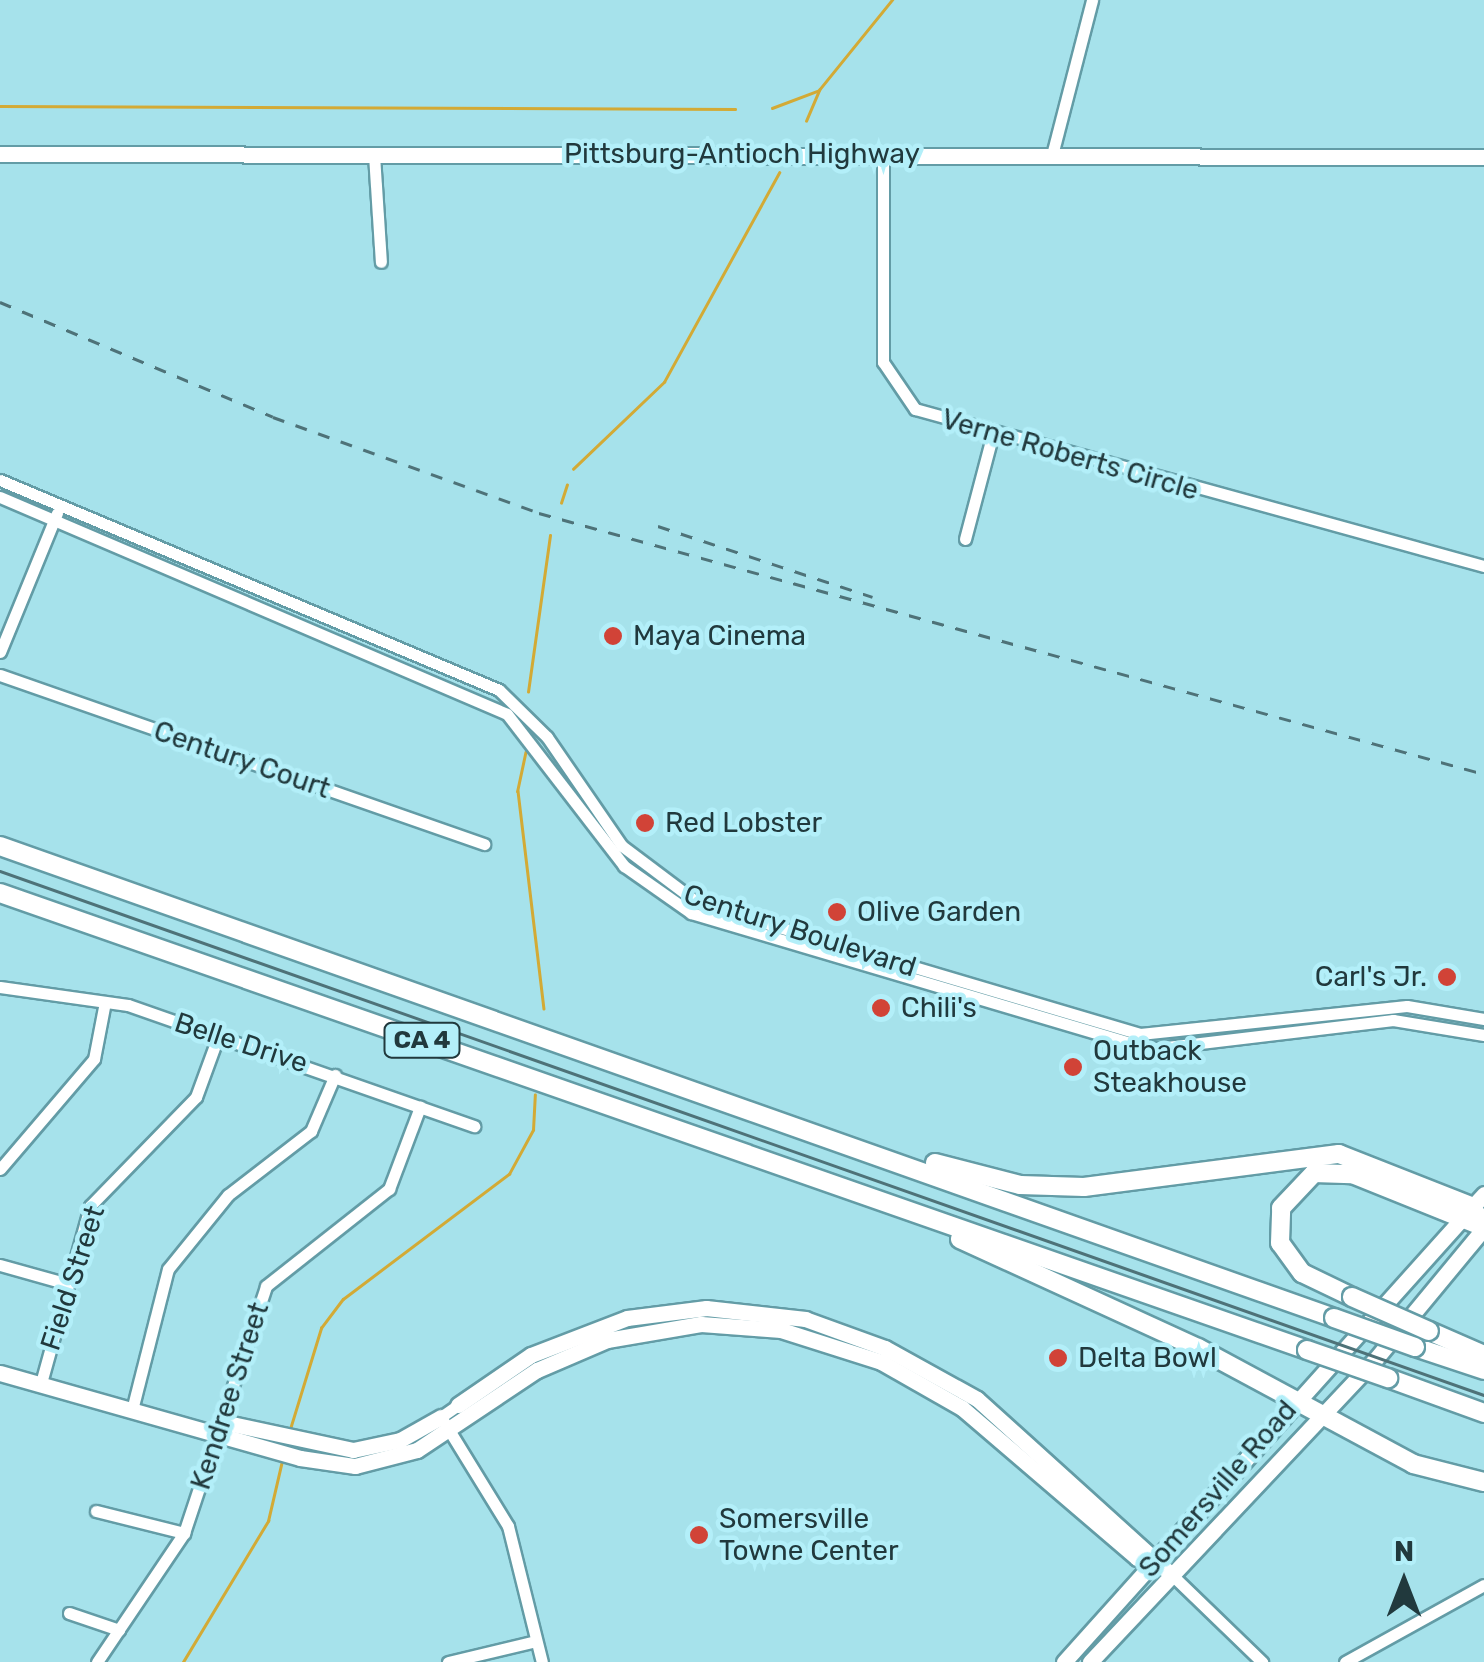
<!DOCTYPE html>
<style>
body{margin:0}
#map{position:relative;width:1484px;height:1662px;overflow:hidden;background:#a6e2eb;font-family:Rubik,sans-serif}
div>[style]{position:absolute}
[style*='--x']{left:calc(var(--x)*1px);top:calc(var(--y)*1px);width:calc(var(--w)*1px);rotate:calc(var(--a)*1deg)}
.stream>*{height:2.5px;margin:-1.25px;padding:0 1.25px;transform-origin:1.25px;border-radius:1.25px;background:#d3aa35}
.roads{filter:drop-shadow(2px 0 #639ca6) drop-shadow(-2px 0 #639ca6) drop-shadow(0 2px #639ca6) drop-shadow(0 -2px #639ca6)}
.minor>*{height:11px;margin:-5.5px;padding:0 5.5px;transform-origin:5.5px;border-radius:5.5px;background:#fff}
.major>*{height:15px;margin:-7.5px;padding:0 7.5px;transform-origin:7.5px;border-radius:7.5px;background:#fff}
.highway>*{height:18px;margin:-9px;padding:0 9px;transform-origin:9px;border-radius:9px;background:#fff}
.tram>*{height:2.5px;margin:-1.25px;padding:0 1.25px;transform-origin:1.25px;border-radius:1.25px;background:#4e7278}
.rail>*{height:2.5px;margin-top:-1.25px;transform-origin:0;background:repeating-linear-gradient(90deg,#4e7278 0 12px,transparent 0 24px)}
.bridges{filter:drop-shadow(2px 0 #639ca6) drop-shadow(-2px 0 #639ca6) drop-shadow(0 2px #639ca6) drop-shadow(0 -2px #639ca6)}
.highway-bridge>*{height:18px;margin:-9px;padding:0 9px;transform-origin:9px;border-radius:9px;background:#fff}
.dots>*{width:28px;height:28px;translate:-50% -50%;box-sizing:border-box;border:5px solid #b3eff9;border-radius:50%}
span{translate:-50% -50%;white-space:nowrap;text-align:center;line-height:1.15;-webkit-text-stroke:9px #b3eff9;paint-order:stroke}
.shield-label span{padding:2px 8px;background:#b3eff9;border:2px solid;border-radius:8px;-webkit-text-stroke-width:0}
.shield-label{font-size:25px;color:#21393d;font-weight:700}
.street-label{font-size:28px;color:#21393d}
.poi-label{font-size:28px;color:#21393d}
.left{translate:0 -50%;text-align:left}
.right{translate:-100% -50%;text-align:right}
.north{position:absolute;left:1354px;top:1532px;width:100px;height:100px;-webkit-text-stroke:8px #b3eff9;paint-order:stroke;rotate:0deg;font-size:28px;font-weight:700;line-height:40px;text-align:center;color:#21393d}
.north::after{content:'';display:block;margin:auto;width:35px;height:45px;background:#21393d;clip-path:polygon(50% 0,100% 100%,50% 72%,0 100%)}
</style>
<div id="map">
<div class="stream">
<div style="--x:0;--y:106;--w:735;--a:0.23"></div>
<div style="--x:772;--y:108;--w:48;--a:-20.7"></div>
<div style="--x:806;--y:121;--w:34;--a:-67"></div>
<div style="--x:819;--y:90;--w:116;--a:-51"></div>
<div style="--x:573;--y:469;--w:126;--a:-43.7"></div>
<div style="--x:664;--y:382;--w:239;--a:-61.2"></div>
<div style="--x:561;--y:503;--w:19;--a:-72"></div>
<div style="--x:528;--y:692;--w:158;--a:-82"></div>
<div style="--x:526;--y:752;--w:40;--a:102"></div>
<div style="--x:518;--y:791;--w:219;--a:83.2"></div>
<div style="--x:290;--y:1429;--w:106;--a:-72.9"></div>
<div style="--x:321;--y:1328;--w:36;--a:-53"></div>
<div style="--x:343;--y:1299;--w:208;--a:-37"></div>
<div style="--x:509;--y:1174;--w:50;--a:-61.4"></div>
<div style="--x:533;--y:1130;--w:35;--a:-87"></div>
<div style="--x:183;--y:1662;--w:165;--a:-58.9"></div>
<div style="--x:268;--y:1521;--w:62;--a:-76.9"></div>
</div>
<div class="roads">
<div class="minor">
<div style="--x:883;--y:154;--w:208;--a:90"></div>
<div style="--x:883;--y:362;--w:57;--a:55.8"></div>
<div style="--x:915;--y:409;--w:590;--a:15.43"></div>
<div style="--x:374;--y:155;--w:107;--a:86.3"></div>
<div style="--x:1052;--y:155;--w:160;--a:-75.5"></div>
<div style="--x:0;--y:480;--w:541;--a:22.82"></div>
<div style="--x:499;--y:690;--w:67;--a:44.4"></div>
<div style="--x:547;--y:737;--w:132;--a:55.5"></div>
<div style="--x:622;--y:846;--w:95;--a:36.9"></div>
<div style="--x:698;--y:903;--w:461;--a:16.5"></div>
<div style="--x:1140;--y:1034;--w:268;--a:-6"></div>
<div style="--x:1407;--y:1006;--w:78;--a:9.6"></div>
<div style="--x:0;--y:497;--w:551;--a:23.17"></div>
<div style="--x:507;--y:714;--w:192;--a:52.4"></div>
<div style="--x:624;--y:866;--w:82;--a:35"></div>
<div style="--x:691;--y:913;--w:479;--a:16.5"></div>
<div style="--x:1150;--y:1049;--w:245;--a:-6.8"></div>
<div style="--x:1393;--y:1020;--w:92;--a:9.4"></div>
<div style="--x:965;--y:539;--w:106;--a:-75.2"></div>
<div style="--x:0;--y:652;--w:150;--a:-67.7"></div>
<div style="--x:0;--y:675;--w:513;--a:19.25"></div>
<div style="--x:0;--y:987;--w:129;--a:8"></div>
<div style="--x:128;--y:1005;--w:367;--a:19.3"></div>
<div style="--x:0;--y:1169;--w:145;--a:-49.5"></div>
<div style="--x:94;--y:1059;--w:58;--a:-79.1"></div>
<div style="--x:0;--y:1265;--w:71;--a:15.6"></div>
<div style="--x:41;--y:1383;--w:184;--a:-74.5"></div>
<div style="--x:90;--y:1206;--w:152;--a:-45.8"></div>
<div style="--x:196;--y:1097;--w:64;--a:-69.9"></div>
<div style="--x:458;--y:1405;--w:21;--a:145"></div>
<div style="--x:441;--y:1417;--w:128;--a:58.4"></div>
<div style="--x:508;--y:1526;--w:140;--a:76"></div>
<div style="--x:133;--y:1406;--w:141;--a:-75.7"></div>
<div style="--x:168;--y:1269;--w:95;--a:-51"></div>
<div style="--x:228;--y:1195;--w:105;--a:-37.6"></div>
<div style="--x:311;--y:1131;--w:61;--a:-66.8"></div>
<div style="--x:96;--y:1511;--w:91;--a:14"></div>
<div style="--x:1171;--y:1574;--w:127;--a:44"></div>
<div style="--x:69;--y:1613;--w:53;--a:18.8"></div>
<div style="--x:97;--y:1662;--w:156;--a:-56"></div>
<div style="--x:184;--y:1533;--w:260;--a:-71.6"></div>
<div style="--x:266;--y:1286;--w:157;--a:-38.3"></div>
<div style="--x:389;--y:1189;--w:88;--a:-69.3"></div>
<div style="--x:448;--y:1662;--w:90;--a:-13.4"></div>
<div style="--x:1345;--y:1662;--w:159;--a:-29"></div>
</div>
<div class="major">
<div style="--x:0;--y:154;--w:1484;--a:0.12"></div>
<div style="--x:0;--y:1373;--w:312;--a:15.8"></div>
<div style="--x:300;--y:1458;--w:56;--a:8.3"></div>
<div style="--x:355;--y:1466;--w:64;--a:-14.5"></div>
<div style="--x:417;--y:1450;--w:144;--a:-33.7"></div>
<div style="--x:537;--y:1370;--w:76;--a:-23.2"></div>
<div style="--x:607;--y:1340;--w:95;--a:-9.7"></div>
<div style="--x:701;--y:1324;--w:80;--a:4.3"></div>
<div style="--x:781;--y:1330;--w:105;--a:17.7"></div>
<div style="--x:881;--y:1362;--w:93;--a:29.6"></div>
<div style="--x:962;--y:1408;--w:230;--a:40.6"></div>
<div style="--x:1137;--y:1558;--w:19;--a:6"></div>
<div style="--x:458;--y:1405;--w:88;--a:-34.4"></div>
<div style="--x:531;--y:1355;--w:103;--a:-21.1"></div>
<div style="--x:627;--y:1318;--w:80;--a:-7.2"></div>
<div style="--x:706;--y:1308;--w:100;--a:6.3"></div>
<div style="--x:805;--y:1319;--w:85;--a:19.9"></div>
<div style="--x:885;--y:1348;--w:105;--a:29"></div>
<div style="--x:977;--y:1399;--w:261;--a:42.1"></div>
<div style="--x:219;--y:1430;--w:14;--a:-25"></div>
<div style="--x:232;--y:1424;--w:124;--a:12.1"></div>
<div style="--x:353;--y:1450;--w:48;--a:-12"></div>
<div style="--x:400;--y:1440;--w:47;--a:-29.3"></div>
<div style="--x:1064;--y:1662;--w:629;--a:-48.09"></div>
<div style="--x:1090;--y:1662;--w:414;--a:-46.7"></div>
<div style="--x:1374;--y:1361;--w:173;--a:-50.4"></div>
</div>
<div class="highway">
<div style="--x:0;--y:846;--w:1415;--a:19.48"></div>
<div style="--x:0;--y:893;--w:1385;--a:19.27"></div>
<div style="--x:935;--y:1163;--w:88;--a:14.5"></div>
<div style="--x:1020;--y:1185;--w:64;--a:1.8"></div>
<div style="--x:1084;--y:1187;--w:257;--a:-7.4"></div>
<div style="--x:1339;--y:1154;--w:142;--a:21.5"></div>
<div style="--x:1471;--y:1206;--w:23;--a:56"></div>
<div style="--x:960;--y:1239;--w:262;--a:24.6"></div>
<div style="--x:1198;--y:1348;--w:244;--a:28.3"></div>
<div style="--x:1413;--y:1464;--w:73;--a:14.2"></div>
<div style="--x:1352;--y:1297;--w:55;--a:-154.4"></div>
<div style="--x:1302;--y:1273;--w:37;--a:-126"></div>
<div style="--x:1280;--y:1243;--w:35;--a:-88"></div>
<div style="--x:1281;--y:1208;--w:48;--a:-46.7"></div>
<div style="--x:1314;--y:1173;--w:38;--a:2"></div>
<div style="--x:1352;--y:1174;--w:142;--a:21.9"></div>
<div style="--x:1429;--y:1331;--w:60;--a:23.6"></div>
<div style="--x:1415;--y:1347;--w:73;--a:18.4"></div>
<div style="--x:1388;--y:1378;--w:102;--a:20"></div>
</div>
</div>
<div class="tram">
<div style="--x:0;--y:871;--w:1574;--a:19.45"></div>
</div>
<div class="rail">
<div style="--x:0;--y:302;--w:296;--a:22.8"></div>
<div style="--x:273;--y:417;--w:283;--a:19.8"></div>
<div style="--x:539;--y:513;--w:980;--a:15.44"></div>
<div style="--x:658;--y:526;--w:226;--a:18.3"></div>
</div>
<div class="bridges">
<div class="highway-bridge">
<div style="--x:1352;--y:1297;--w:84;--a:23.8"></div>
<div style="--x:1334;--y:1318;--w:86;--a:19.7"></div>
<div style="--x:1307;--y:1350;--w:86;--a:19.1"></div>
</div>
</div>
<div class="dots">
<div style="left:613px;top:636px;background:#d14337"></div>
<div style="left:645px;top:823px;background:#d14337"></div>
<div style="left:837px;top:912px;background:#d14337"></div>
<div style="left:1447px;top:977px;background:#d14337"></div>
<div style="left:881px;top:1008px;background:#d14337"></div>
<div style="left:1073px;top:1067px;background:#d14337"></div>
<div style="left:1058px;top:1358px;background:#d14337"></div>
<div style="left:699px;top:1535px;background:#d14337"></div>
</div>
<div class="shield-label">
<span style="left:422px;top:1040px">CA 4</span>
</div>
<div class="street-label">
<span style="left:742px;top:154px">Pittsburg-Antioch Highway</span>
<span style="left:1070px;top:455px;rotate:16deg">Verne Roberts Circle</span>
<span style="left:242px;top:760px;rotate:19deg">Century Court</span>
<span style="left:800px;top:931px;rotate:18deg">Century Boulevard</span>
<span style="left:241px;top:1043px;rotate:18deg">Belle Drive</span>
<span style="left:73px;top:1278px;rotate:-72deg">Field Street</span>
<span style="left:230px;top:1396px;rotate:-72deg">Kendree Street</span>
<span style="left:1218px;top:1489px;rotate:-49deg">Somersville Road</span>
</div>
<div class="poi-label">
<span class="left" style="left:633px;top:636px">Maya Cinema</span>
<span class="left" style="left:665px;top:823px">Red Lobster</span>
<span class="left" style="left:857px;top:912px">Olive Garden</span>
<span class="right" style="left:1427px;top:977px">Carl's Jr.</span>
<span class="left" style="left:901px;top:1008px">Chili's</span>
<span class="left" style="left:1093px;top:1067px">Outback<br>Steakhouse</span>
<span class="left" style="left:1078px;top:1358px">Delta Bowl</span>
<span class="left" style="left:719px;top:1535px">Somersville<br>Towne Center</span>
</div>
<div class="north">N</div>
</div>
